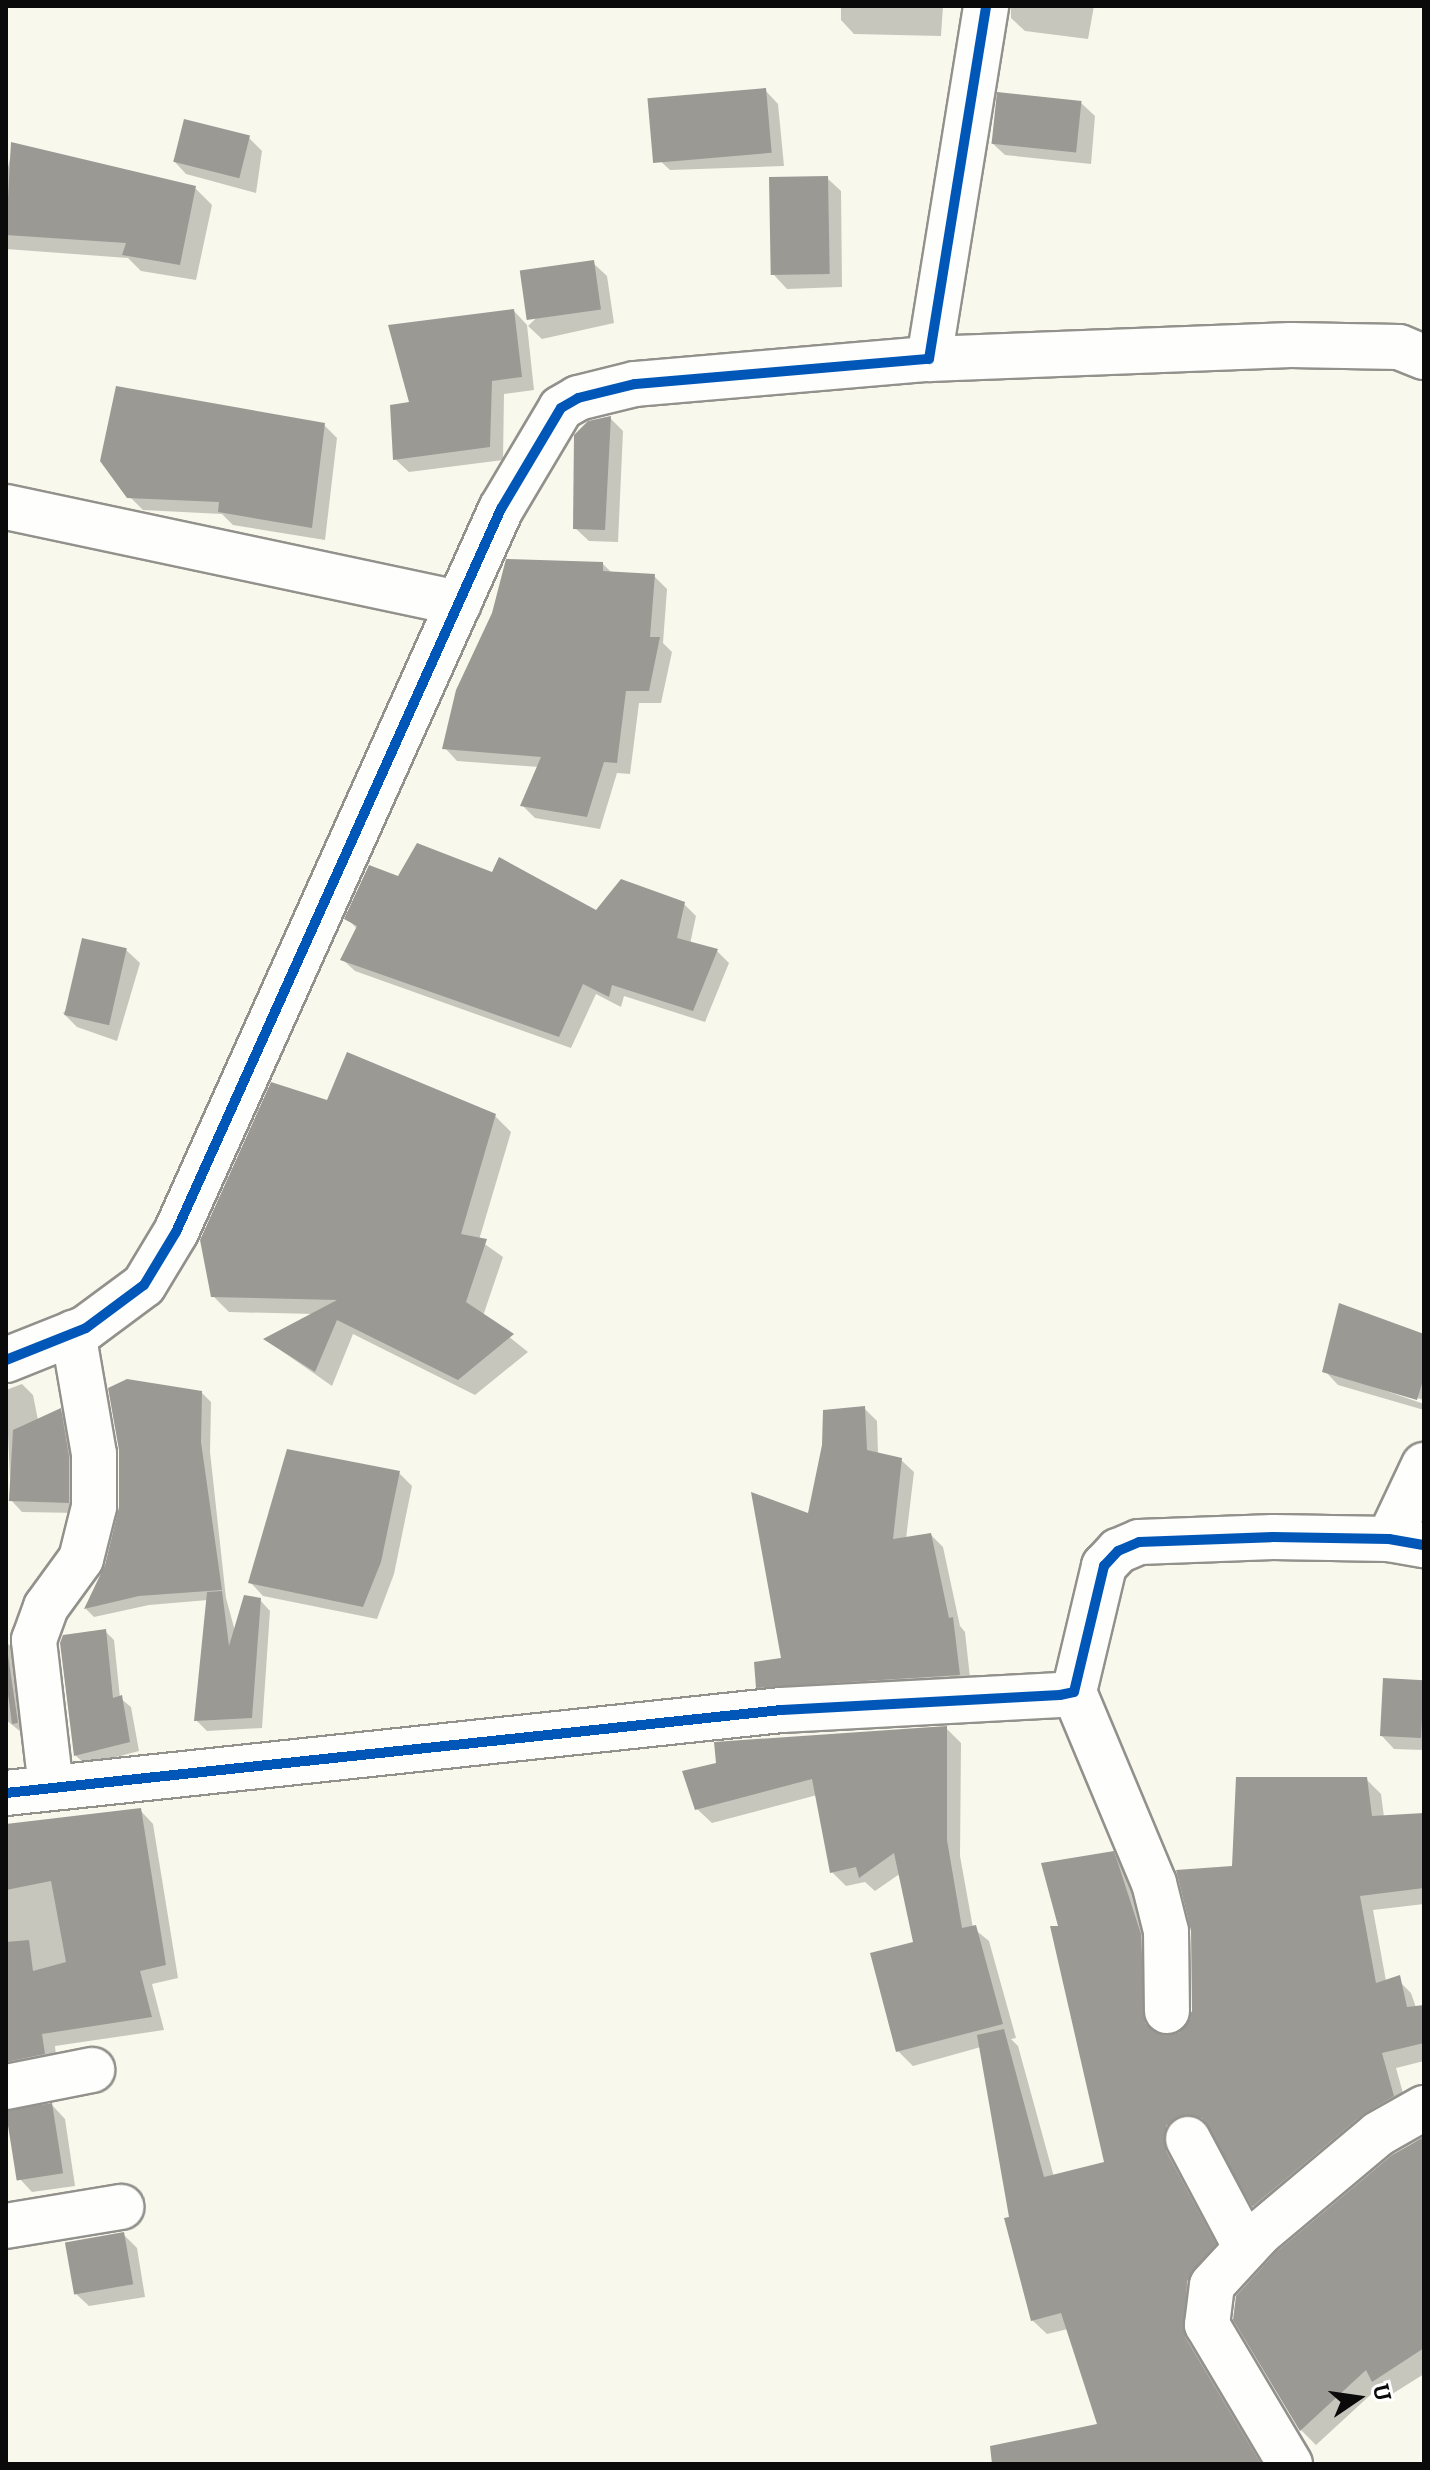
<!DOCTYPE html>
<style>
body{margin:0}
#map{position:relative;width:1430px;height:2470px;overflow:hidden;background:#f9f8ed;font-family:Bitter,serif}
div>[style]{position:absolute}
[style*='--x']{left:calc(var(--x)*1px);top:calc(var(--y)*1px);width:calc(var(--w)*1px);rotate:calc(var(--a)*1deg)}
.shadow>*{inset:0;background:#0003}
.building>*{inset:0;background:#9b9994;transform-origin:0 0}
.roads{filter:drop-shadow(2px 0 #92918c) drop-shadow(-2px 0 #92918c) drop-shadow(0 2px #92918c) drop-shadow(0 -2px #92918c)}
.minor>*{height:44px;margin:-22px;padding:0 22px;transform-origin:22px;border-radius:22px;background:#fefefc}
.cycleway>*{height:10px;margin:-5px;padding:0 5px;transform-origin:5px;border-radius:5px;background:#0057b8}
span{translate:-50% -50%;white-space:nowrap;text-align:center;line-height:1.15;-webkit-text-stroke:8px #fff;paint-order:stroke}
.frame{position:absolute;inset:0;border:8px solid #0a0a0a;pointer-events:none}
.north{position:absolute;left:1318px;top:2358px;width:80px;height:80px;-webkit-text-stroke:6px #fff;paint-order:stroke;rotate:77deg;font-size:22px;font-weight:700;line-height:32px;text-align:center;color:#0a0a0a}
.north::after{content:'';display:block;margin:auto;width:28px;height:36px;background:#0a0a0a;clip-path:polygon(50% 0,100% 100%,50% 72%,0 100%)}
</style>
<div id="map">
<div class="shadow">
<div style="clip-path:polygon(841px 6px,943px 6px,941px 36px,854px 34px,841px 20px)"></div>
<div style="clip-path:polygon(1011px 6px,1094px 6px,1088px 39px,1025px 31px,1011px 18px)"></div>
<div style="clip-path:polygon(765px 90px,778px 104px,784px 166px,670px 170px,656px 157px)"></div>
<div style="clip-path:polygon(1081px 103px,1095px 116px,1091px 164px,1005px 155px,991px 142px)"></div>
<div style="clip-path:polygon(249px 138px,262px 151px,256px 193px,186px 174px,173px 160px)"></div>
<div style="clip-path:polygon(13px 144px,195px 188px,212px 205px,196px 280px,141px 271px,128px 258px,6px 249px,6px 177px)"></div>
<div style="clip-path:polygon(827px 178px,841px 191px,842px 287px,787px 289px,774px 275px)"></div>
<div style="clip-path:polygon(593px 263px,607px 276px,614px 323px,542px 339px,527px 325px,534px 390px,504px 394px,503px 460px,409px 472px,395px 459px,411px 404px,514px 311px,528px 326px)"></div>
<div style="clip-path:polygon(610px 418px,623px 431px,618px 542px,589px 541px,575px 528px)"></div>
<div style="clip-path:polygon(324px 425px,337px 438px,325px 540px,233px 525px,222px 514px,143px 510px,129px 496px)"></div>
<div style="clip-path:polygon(603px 564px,613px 574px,654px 576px,667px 589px,663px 643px,672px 652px,661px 703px,639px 703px,630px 774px,617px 773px,600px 829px,535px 818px,523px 806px,539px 767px,457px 761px,445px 748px)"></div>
<div style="clip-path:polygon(399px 878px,596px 912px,684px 904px,696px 916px,690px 944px,717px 951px,729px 963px,705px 1022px,624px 996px,621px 1007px,596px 994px,571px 1048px,355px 971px,343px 960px,357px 929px,347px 918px)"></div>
<div style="clip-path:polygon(126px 950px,140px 963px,117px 1041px,77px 1027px,63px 1013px)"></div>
<div style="clip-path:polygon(328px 1103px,495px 1116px,511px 1132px,479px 1240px,503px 1257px,483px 1316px,528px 1352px,475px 1395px,353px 1334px,332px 1386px,266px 1340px,314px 1314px,229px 1312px,213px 1296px)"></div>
<div style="clip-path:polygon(1424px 1336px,1424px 1400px,1337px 1374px,1424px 1404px,1424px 1410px,1338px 1385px,1325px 1371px)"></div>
<div style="clip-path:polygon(22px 1384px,33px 1395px,38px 1420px,60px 1411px,71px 1422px,80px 1513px,22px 1512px,11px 1500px,6px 1390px)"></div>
<div style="clip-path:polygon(202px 1393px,211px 1402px,210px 1452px,226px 1598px,235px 1631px,260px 1600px,270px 1611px,262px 1728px,207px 1731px,196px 1720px,208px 1600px,149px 1605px,94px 1617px,86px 1609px)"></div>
<div style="clip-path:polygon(864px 1408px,877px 1421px,878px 1454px,901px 1460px,914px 1472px,906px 1539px,931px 1535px,943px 1547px,960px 1626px,965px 1632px,971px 1687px,770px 1699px,758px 1687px,783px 1660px,809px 1515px)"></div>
<div style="clip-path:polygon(399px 1473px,412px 1486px,394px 1574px,377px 1619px,263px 1596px,250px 1582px)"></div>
<div style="clip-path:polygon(105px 1631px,114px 1640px,120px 1698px,131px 1707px,139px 1751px,86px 1765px,76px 1756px,65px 1636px)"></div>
<div style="clip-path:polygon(8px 1644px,22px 1657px,26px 1736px,6px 1720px)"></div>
<div style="clip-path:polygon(1424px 1682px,1424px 1750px,1394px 1749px,1381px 1735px)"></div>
<div style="clip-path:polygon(946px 1728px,961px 1743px,960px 1856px,973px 1928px,989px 1941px,1016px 2038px,1011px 2039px,1018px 2046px,1054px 2177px,1107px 2164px,1061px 1927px,1113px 1853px,1128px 1868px,1155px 1950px,1159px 2033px,1168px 2038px,1190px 2025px,1234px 1868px,1366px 1779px,1381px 1794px,1384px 1817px,1424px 1815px,1424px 1904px,1373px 1910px,1386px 1981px,1396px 1978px,1411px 1993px,1424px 2031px,1424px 2061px,1396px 2068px,1408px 2111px,1268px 2220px,1254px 2206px,1212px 2132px,1192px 2130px,1229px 2260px,1201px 2296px,1265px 2464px,1064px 2464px,1099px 2426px,1068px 2329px,1047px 2334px,1032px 2320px,981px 2047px,913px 2066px,898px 2051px,915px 1943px,901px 1873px,875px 1891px,865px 1882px,846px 1886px,832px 1872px,817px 1795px,712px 1823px,697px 1809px)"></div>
<div style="clip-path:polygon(140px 1810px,153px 1824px,178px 1978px,152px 1984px,164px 2030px,55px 2046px,57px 2067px,6px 2068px,6px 1825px)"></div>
<div style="clip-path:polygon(52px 2105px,65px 2119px,75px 2186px,32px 2192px,19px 2178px)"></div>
<div style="clip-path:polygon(1424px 2136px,1424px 2374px,1389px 2396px,1379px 2387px,1316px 2445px,1301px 2430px,1394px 2156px)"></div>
<div style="clip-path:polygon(123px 2234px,137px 2248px,145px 2297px,89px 2306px,75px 2293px)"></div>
</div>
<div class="building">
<div style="left:766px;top:88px;width:65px;height:119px;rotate:85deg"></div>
<div style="left:997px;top:92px;width:85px;height:52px;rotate:6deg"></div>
<div style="left:184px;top:119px;width:68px;height:44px;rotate:14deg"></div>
<div style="clip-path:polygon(11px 142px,196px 186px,180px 265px,122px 255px,126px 243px,6px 235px)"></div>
<div style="left:828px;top:176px;width:98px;height:59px;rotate:89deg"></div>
<div style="left:594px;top:260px;width:50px;height:75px;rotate:82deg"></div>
<div style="clip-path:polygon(514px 309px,522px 377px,492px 381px,490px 447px,393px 460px,390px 405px,409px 402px,388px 325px)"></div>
<div style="clip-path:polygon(116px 386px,325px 423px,312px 528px,218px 512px,219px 502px,127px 498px,100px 461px)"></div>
<div style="clip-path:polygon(611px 416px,605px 530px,573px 529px,574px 435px,588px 421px)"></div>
<div style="clip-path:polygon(506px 559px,603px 562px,603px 571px,655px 574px,650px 637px,660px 637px,649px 691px,626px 691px,617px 763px,604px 762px,587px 817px,520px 806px,541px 757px,442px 749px,456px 690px,492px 613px)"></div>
<div style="clip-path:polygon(417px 843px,492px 872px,499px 857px,596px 910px,621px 879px,685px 902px,677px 938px,718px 949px,693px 1011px,612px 985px,609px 997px,583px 984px,559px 1037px,340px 960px,357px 926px,344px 919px,369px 865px,398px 876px)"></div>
<div style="left:82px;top:938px;width:46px;height:79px;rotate:13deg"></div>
<div style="clip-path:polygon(347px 1052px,496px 1114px,461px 1234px,487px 1239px,466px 1302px,514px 1334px,458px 1380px,337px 1320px,315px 1372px,263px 1339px,337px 1300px,211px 1297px,200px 1240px,271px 1082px,327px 1100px)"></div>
<div style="clip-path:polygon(1339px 1303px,1424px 1334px,1424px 1377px,1417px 1400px,1322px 1372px)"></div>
<div style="clip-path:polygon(127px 1379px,202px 1391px,201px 1442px,222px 1590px,139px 1596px,84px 1609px,105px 1565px,119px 1507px,119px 1450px,108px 1388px)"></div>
<div style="clip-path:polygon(865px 1406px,867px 1450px,902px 1458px,893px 1539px,931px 1533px,949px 1618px,953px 1617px,960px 1675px,756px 1688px,754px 1662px,781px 1658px,751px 1492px,808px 1513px,822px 1445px,823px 1410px)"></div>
<div style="clip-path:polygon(61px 1408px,69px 1456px,69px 1503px,9px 1501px,13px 1430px)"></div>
<div style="clip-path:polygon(287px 1449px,400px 1471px,381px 1562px,363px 1607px,248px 1583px)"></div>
<div style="clip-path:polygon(222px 1591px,229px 1646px,244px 1595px,261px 1598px,252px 1718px,194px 1721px,207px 1592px)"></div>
<div style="clip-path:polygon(106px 1629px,113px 1698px,122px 1695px,130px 1742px,74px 1756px,60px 1643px,63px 1635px)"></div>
<div style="clip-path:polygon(6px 1642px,18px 1723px,12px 1724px,6px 1679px)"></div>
<div style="left:1383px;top:1678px;width:41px;height:58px;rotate:3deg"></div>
<div style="clip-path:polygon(947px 1726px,947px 1840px,962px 1928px,976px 1925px,1003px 2024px,896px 2052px,870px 1953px,913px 1942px,894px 1853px,859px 1878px,856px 1867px,830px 1873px,812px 1779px,695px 1810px,682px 1771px,716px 1763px,714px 1742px)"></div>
<div style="clip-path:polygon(1236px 1777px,1367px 1777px,1372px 1816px,1424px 1813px,1424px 1888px,1360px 1896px,1376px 1983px,1400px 1975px,1407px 2007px,1424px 2005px,1424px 2043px,1382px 2053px,1394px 2096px,1362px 2115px,1252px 2207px,1202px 2118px,1177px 2117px,1166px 2126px,1166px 2151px,1216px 2244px,1187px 2281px,1185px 2337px,1261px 2464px,992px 2464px,990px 2446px,1097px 2424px,1061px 2313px,1031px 2321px,1004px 2218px,1009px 2217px,977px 2035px,1004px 2029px,1044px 2177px,1104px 2162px,1050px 1926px,1058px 1926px,1041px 1863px,1114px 1851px,1141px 1934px,1145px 2023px,1156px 2033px,1179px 2033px,1192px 2011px,1191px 1931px,1176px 1870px,1232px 1866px)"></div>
<div style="clip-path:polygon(141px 1808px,166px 1965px,140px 1971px,152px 2017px,42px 2034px,45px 2054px,6px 2062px,6px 1942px,29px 1940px,33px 1971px,66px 1962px,51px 1881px,6px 1890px,6px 1824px)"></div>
<div style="left:52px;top:2103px;width:71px;height:47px;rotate:81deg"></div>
<div style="clip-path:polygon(1424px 2137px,1424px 2348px,1372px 2382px,1366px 2370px,1300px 2431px,1233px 2320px,1236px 2296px,1276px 2252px,1392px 2155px)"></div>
<div style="left:124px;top:2232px;width:53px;height:60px;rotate:80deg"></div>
</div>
<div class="roads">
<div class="minor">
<div style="--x:929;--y:359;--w:362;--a:-2.2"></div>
<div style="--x:1291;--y:345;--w:108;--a:1.1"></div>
<div style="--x:1399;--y:347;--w:27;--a:22"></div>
<div style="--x:6;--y:507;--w:463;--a:12"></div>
<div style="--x:6;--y:1360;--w:86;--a:-21.8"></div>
<div style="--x:86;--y:1328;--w:72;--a:-36.6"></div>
<div style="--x:144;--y:1285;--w:62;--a:-58.9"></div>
<div style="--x:176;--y:1232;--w:793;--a:-65.8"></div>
<div style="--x:501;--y:509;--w:117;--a:-59.3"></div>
<div style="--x:561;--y:408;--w:20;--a:-30"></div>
<div style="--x:578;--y:398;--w:59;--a:-13.8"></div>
<div style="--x:635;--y:384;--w:295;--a:-4.9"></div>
<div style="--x:929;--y:359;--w:358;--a:-80.8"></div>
<div style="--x:1389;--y:1539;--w:82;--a:-64.7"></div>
<div style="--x:1074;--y:1692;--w:207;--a:67.3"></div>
<div style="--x:1154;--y:1883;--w:49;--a:76"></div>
<div style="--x:1166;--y:1931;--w:80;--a:89.3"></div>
<div style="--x:51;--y:1788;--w:149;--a:-96.6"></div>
<div style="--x:34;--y:1640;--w:35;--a:-70"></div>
<div style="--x:46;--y:1607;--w:59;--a:-53.9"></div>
<div style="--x:81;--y:1559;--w:54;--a:-76"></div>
<div style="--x:94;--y:1507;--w:53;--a:-90"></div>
<div style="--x:94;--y:1454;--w:123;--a:-99.8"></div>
<div style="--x:6;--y:1793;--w:780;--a:-6.11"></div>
<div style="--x:782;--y:1710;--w:278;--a:-3.1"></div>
<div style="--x:1060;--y:1695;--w:14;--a:-12"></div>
<div style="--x:1074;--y:1692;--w:130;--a:-76.6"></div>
<div style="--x:1104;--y:1566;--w:21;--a:-47"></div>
<div style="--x:1118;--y:1551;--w:23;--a:-23"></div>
<div style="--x:1139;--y:1542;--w:134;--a:-2.1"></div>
<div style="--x:1273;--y:1537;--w:116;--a:1"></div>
<div style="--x:1389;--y:1539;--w:36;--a:10"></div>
<div style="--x:6;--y:2087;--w:88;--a:-11.2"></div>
<div style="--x:1188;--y:2139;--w:123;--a:62"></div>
<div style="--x:6;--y:2226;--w:117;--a:-9.4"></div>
<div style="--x:1290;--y:2464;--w:162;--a:-120.8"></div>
<div style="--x:1207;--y:2325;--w:40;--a:-82.9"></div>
<div style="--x:1212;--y:2285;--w:69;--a:-47.3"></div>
<div style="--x:1259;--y:2234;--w:155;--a:-40"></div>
<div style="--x:1378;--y:2134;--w:53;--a:-29.5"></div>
</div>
</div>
<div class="cycleway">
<div style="--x:6;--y:1360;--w:86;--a:-21.8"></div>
<div style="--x:86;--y:1328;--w:72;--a:-36.6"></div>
<div style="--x:144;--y:1285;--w:62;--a:-58.9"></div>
<div style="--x:176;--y:1232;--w:793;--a:-65.8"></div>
<div style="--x:501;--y:509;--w:117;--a:-59.3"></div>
<div style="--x:561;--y:408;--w:20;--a:-30"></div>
<div style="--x:578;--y:398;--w:59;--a:-13.8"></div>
<div style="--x:635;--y:384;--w:295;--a:-4.9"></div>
<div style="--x:929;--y:359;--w:358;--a:-80.8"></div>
<div style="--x:6;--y:1793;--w:780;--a:-6.11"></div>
<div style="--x:782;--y:1710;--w:278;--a:-3.1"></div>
<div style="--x:1060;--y:1695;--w:14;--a:-12"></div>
<div style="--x:1074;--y:1692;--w:130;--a:-76.6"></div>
<div style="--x:1104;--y:1566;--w:21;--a:-47"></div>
<div style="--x:1118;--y:1551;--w:23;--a:-23"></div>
<div style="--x:1139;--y:1542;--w:134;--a:-2.1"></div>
<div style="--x:1273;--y:1537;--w:116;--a:1"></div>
<div style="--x:1389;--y:1539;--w:36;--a:10"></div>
</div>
<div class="frame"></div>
<div class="north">U</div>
</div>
